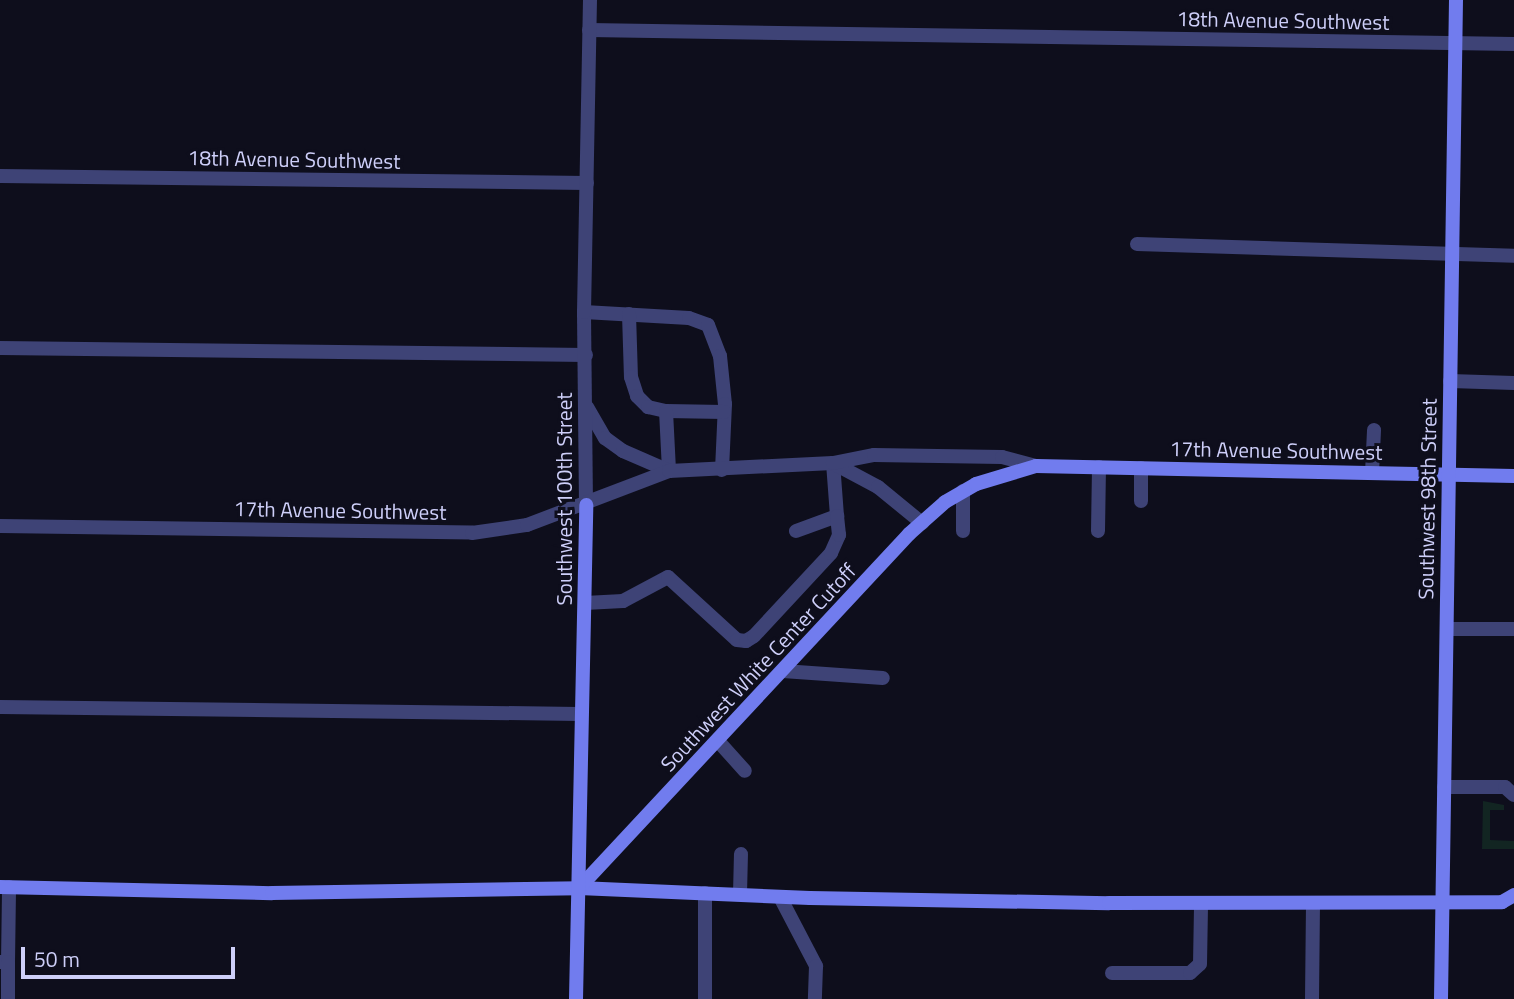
<!DOCTYPE html>
<style>
body{margin:0}
#map{position:relative;width:1514px;height:999px;overflow:hidden;background:#0e0e1c;font-family:"Titillium Web",sans-serif}
div>[style]{position:absolute}
[style*='--x']{left:calc(var(--x)*1px);top:calc(var(--y)*1px);width:calc(var(--w)*1px);rotate:calc(var(--a)*1deg)}
.green>*{inset:0;background:#122522}
.lane>*{height:14px;margin:-7px;padding:0 7px;transform-origin:7px;border-radius:7px;background:#3e4376}
.street>*{height:14px;margin:-7px;padding:0 7px;transform-origin:7px;border-radius:7px;background:#3e4376}
.secondary>*{height:14px;margin:-7px;padding:0 7px;transform-origin:7px;border-radius:7px;background:#717cee}
span{translate:-50% -50%;white-space:nowrap;text-align:center;line-height:1.15;-webkit-text-stroke:6px #0e0e1c;paint-order:stroke}
.street-label{font-size:21px;color:#cecff9}
.scale{position:absolute;left:21px;top:947px;width:214px;height:32px;box-sizing:border-box;border:4px solid #cecff9;border-top:0;padding-left:9px;font-size:21px;line-height:24px;white-space:nowrap;color:#cecff9;-webkit-text-stroke:5px #0e0e1c;paint-order:stroke}
</style>
<div id="map">
<div class="green">
<div style="clip-path:polygon(1483px 801px,1504px 805px,1504px 810px,1490px 810px,1490px 840px,1514px 841px,1514px 849px,1482px 849px)"></div>
</div>
<div class="lane">
<div style="--x:1137;--y:244;--w:377;--a:1.8"></div>
<div style="--x:584;--y:312;--w:105;--a:3.3"></div>
<div style="--x:689;--y:318;--w:20;--a:20"></div>
<div style="--x:708;--y:325;--w:33;--a:69"></div>
<div style="--x:720;--y:356;--w:48;--a:84.1"></div>
<div style="--x:725;--y:404;--w:66;--a:92.6"></div>
<div style="--x:629;--y:314;--w:63;--a:88.2"></div>
<div style="--x:631;--y:377;--w:20;--a:72"></div>
<div style="--x:637;--y:396;--w:16;--a:45"></div>
<div style="--x:648;--y:407;--w:18;--a:13"></div>
<div style="--x:666;--y:411;--w:58;--a:1"></div>
<div style="--x:0;--y:348;--w:586;--a:0.68"></div>
<div style="--x:1450;--y:381;--w:64;--a:1.8"></div>
<div style="--x:666;--y:411;--w:60;--a:87.1"></div>
<div style="--x:1372;--y:473;--w:43;--a:-87.3"></div>
<div style="--x:1141;--y:501;--w:33;--a:-90"></div>
<div style="--x:796;--y:531;--w:44;--a:-20.1"></div>
<div style="--x:837;--y:516;--w:53;--a:-94.3"></div>
<div style="--x:963;--y:531;--w:40;--a:-90"></div>
<div style="--x:1098;--y:531;--w:64;--a:-89.1"></div>
<div style="--x:585;--y:603;--w:38;--a:-3"></div>
<div style="--x:623;--y:601;--w:51;--a:-28.1"></div>
<div style="--x:668;--y:577;--w:93;--a:42.4"></div>
<div style="--x:737;--y:640;--w:9;--a:6"></div>
<div style="--x:746;--y:641;--w:9;--a:-32"></div>
<div style="--x:754;--y:636;--w:113;--a:-47.1"></div>
<div style="--x:831;--y:553;--w:20;--a:-66"></div>
<div style="--x:839;--y:535;--w:19;--a:-96"></div>
<div style="--x:1447;--y:629;--w:67;--a:0"></div>
<div style="--x:783;--y:671;--w:100;--a:4"></div>
<div style="--x:0;--y:707;--w:579;--a:0.69"></div>
<div style="--x:718;--y:741;--w:40;--a:48"></div>
<div style="--x:1444;--y:787;--w:61;--a:0"></div>
<div style="--x:1505;--y:787;--w:12;--a:42"></div>
<div style="--x:705;--y:893;--w:106;--a:90"></div>
<div style="--x:740;--y:894;--w:40;--a:-88.6"></div>
<div style="--x:780;--y:897;--w:78;--a:62.4"></div>
<div style="--x:816;--y:966;--w:33;--a:92"></div>
<div style="--x:0;--y:962;--w:8;--a:0"></div>
<div style="--x:8;--y:962;--w:75;--a:-89.2"></div>
<div style="--x:1112;--y:973;--w:78;--a:0"></div>
<div style="--x:1190;--y:973;--w:13;--a:-42"></div>
<div style="--x:1200;--y:964;--w:60;--a:-89"></div>
<div style="--x:8;--y:999;--w:37;--a:-90"></div>
<div style="--x:1312;--y:999;--w:95;--a:-89.4"></div>
</div>
<div class="street">
<div style="--x:589;--y:30;--w:925;--a:0.87"></div>
<div style="--x:0;--y:176;--w:587;--a:0.68"></div>
<div style="--x:587;--y:407;--w:36;--a:60"></div>
<div style="--x:605;--y:438;--w:22;--a:36"></div>
<div style="--x:623;--y:451;--w:50;--a:23.5"></div>
<div style="--x:833;--y:463;--w:51;--a:28.1"></div>
<div style="--x:878;--y:487;--w:57;--a:39.3"></div>
<div style="--x:586;--y:505;--w:193;--a:-90.6"></div>
<div style="--x:584;--y:312;--w:312;--a:-88.9"></div>
<div style="--x:0;--y:526;--w:472;--a:0.8"></div>
<div style="--x:472;--y:533;--w:56;--a:-8.3"></div>
<div style="--x:527;--y:525;--w:152;--a:-20.8"></div>
<div style="--x:669;--y:471;--w:164;--a:-2.8"></div>
<div style="--x:833;--y:463;--w:42;--a:-11"></div>
<div style="--x:874;--y:455;--w:128;--a:0.9"></div>
<div style="--x:1002;--y:457;--w:35;--a:15"></div>
</div>
<div class="secondary">
<div style="--x:0;--y:887;--w:272;--a:1.3"></div>
<div style="--x:272;--y:893;--w:307;--a:-0.9"></div>
<div style="--x:579;--y:888;--w:231;--a:2.5"></div>
<div style="--x:810;--y:898;--w:299;--a:1"></div>
<div style="--x:1109;--y:903;--w:393;--a:-0.1"></div>
<div style="--x:1502;--y:902;--w:14;--a:-30"></div>
<div style="--x:579;--y:888;--w:484;--a:-47"></div>
<div style="--x:909;--y:534;--w:48;--a:-41.6"></div>
<div style="--x:945;--y:502;--w:36;--a:-30"></div>
<div style="--x:976;--y:484;--w:63;--a:-16.7"></div>
<div style="--x:1036;--y:466;--w:478;--a:1.2"></div>
<div style="--x:576;--y:999;--w:494;--a:-88.8"></div>
<div style="--x:1441;--y:999;--w:999;--a:-89.14"></div>
</div>
<div class="street-label">
<span style="left:1283px;top:20px;rotate:1deg">18th Avenue Southwest</span>
<span style="left:294px;top:159px;rotate:1deg">18th Avenue Southwest</span>
<span style="left:1276px;top:450px;rotate:1deg">17th Avenue Southwest</span>
<span style="left:564px;top:499px;rotate:-90deg">Southwest 100th Street</span>
<span style="left:1427px;top:499px;rotate:-89deg">Southwest 98th Street</span>
<span style="left:340px;top:510px;rotate:1deg">17th Avenue Southwest</span>
<span style="left:758px;top:667px;rotate:-47deg">Southwest White Center Cutoff</span>
</div>
<div class="scale">50 m</div>
</div>
